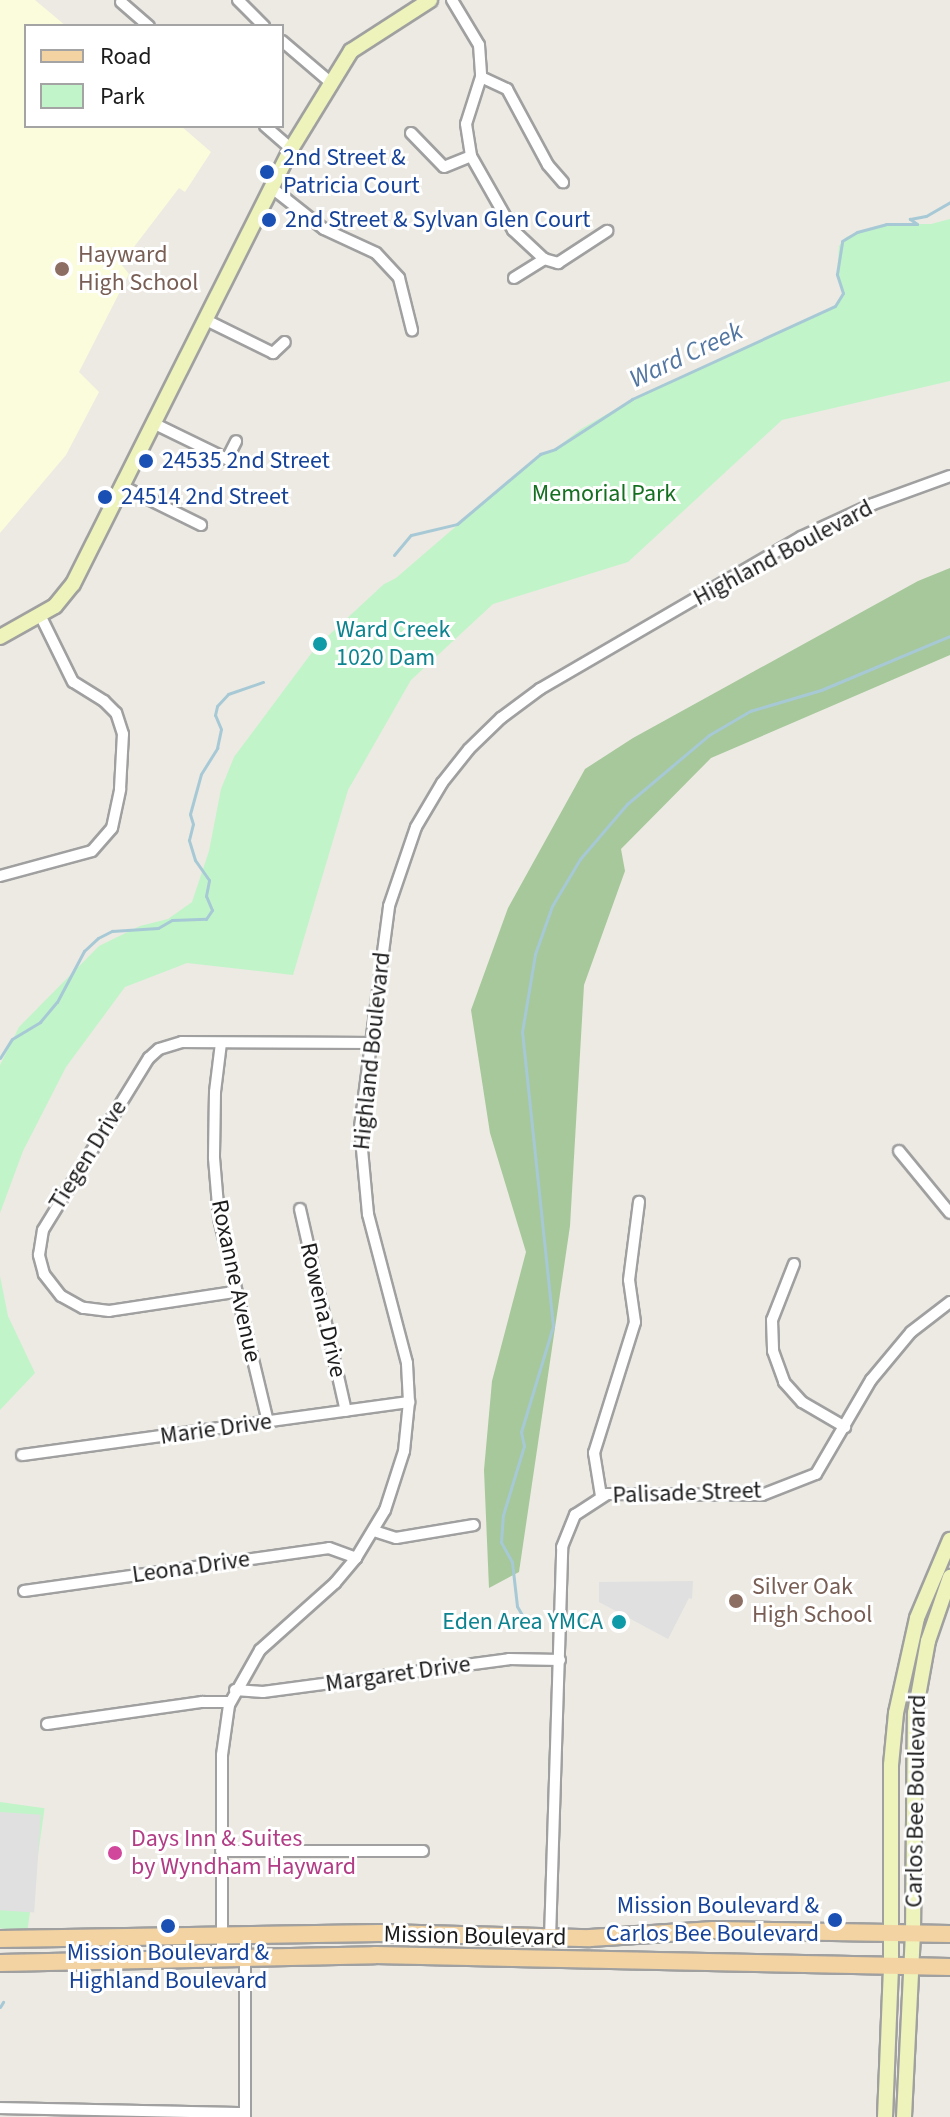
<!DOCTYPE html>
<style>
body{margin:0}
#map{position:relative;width:950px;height:2117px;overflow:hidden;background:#eceae3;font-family:"Source Sans 3",sans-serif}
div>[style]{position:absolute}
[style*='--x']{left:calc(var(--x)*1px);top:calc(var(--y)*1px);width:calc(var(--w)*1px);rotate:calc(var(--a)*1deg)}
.education>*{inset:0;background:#fafcdc}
.forest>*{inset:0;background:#a6c89b}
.park>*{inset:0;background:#c2f4c9;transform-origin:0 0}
.parking>*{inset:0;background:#e0e0e0;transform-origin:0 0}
.stream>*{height:3px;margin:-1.5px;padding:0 1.5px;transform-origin:1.5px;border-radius:1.5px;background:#a7c9d6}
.roads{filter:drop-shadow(2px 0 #a0a0a0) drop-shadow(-2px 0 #a0a0a0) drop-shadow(0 2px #a0a0a0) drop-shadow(0 -2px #a0a0a0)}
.street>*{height:10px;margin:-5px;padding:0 5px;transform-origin:5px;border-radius:5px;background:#fff}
.secondary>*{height:14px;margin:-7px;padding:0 7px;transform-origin:7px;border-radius:7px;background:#edf3ba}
.primary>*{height:16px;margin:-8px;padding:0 8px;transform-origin:8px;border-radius:8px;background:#f3d3a1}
.dots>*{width:22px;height:22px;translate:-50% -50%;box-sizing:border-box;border:4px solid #fff;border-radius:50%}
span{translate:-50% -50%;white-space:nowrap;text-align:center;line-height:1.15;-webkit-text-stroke:6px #fff;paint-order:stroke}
.transit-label{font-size:24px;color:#164399}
.left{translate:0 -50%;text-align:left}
.right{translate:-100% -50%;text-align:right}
.education-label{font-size:24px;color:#785e54}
.park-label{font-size:24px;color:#156f21}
.street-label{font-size:24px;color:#1c1c1c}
.culture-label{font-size:24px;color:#0d838f}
.hotel-label{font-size:24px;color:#b23c85}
.water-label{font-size:26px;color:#5276a2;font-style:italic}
.legend{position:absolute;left:24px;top:24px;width:260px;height:104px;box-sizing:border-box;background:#fff;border:2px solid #a4a4a4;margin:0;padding:10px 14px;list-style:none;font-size:24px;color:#1c1c1c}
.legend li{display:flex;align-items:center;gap:16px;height:40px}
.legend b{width:40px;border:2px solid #a4a4a4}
</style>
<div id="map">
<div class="education">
<div style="clip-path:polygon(0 0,35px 0,66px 26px,26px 26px,26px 126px,181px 126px,211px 152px,185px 192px,179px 188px,121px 264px,129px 274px,79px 372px,99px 392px,66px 455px,0 533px)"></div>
</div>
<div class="forest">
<div style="clip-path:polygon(950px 568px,950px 655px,711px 758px,621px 849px,625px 871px,584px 985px,570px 1226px,519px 1572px,489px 1588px,484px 1470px,492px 1381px,526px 1252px,490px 1133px,471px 1010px,508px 908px,585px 769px,633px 738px,918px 581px)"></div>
</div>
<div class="park">
<div style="clip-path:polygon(950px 219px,950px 381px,782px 420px,628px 562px,493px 604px,411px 680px,348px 790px,293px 975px,187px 963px,125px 987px,66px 1067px,23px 1151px,0 1213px,0 1065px,19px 1027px,99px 946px,140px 926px,168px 919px,192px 902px,209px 851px,221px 789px,234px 757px,316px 647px,384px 584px,396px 578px,540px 454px,555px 449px,581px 429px,640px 395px,835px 306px,843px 293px,837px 274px,839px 246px,846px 237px,886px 224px,931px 224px)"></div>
<div style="clip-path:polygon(0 1276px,8px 1316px,35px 1373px,0 1410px)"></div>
<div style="left:0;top:1802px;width:45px;height:125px;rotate:8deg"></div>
</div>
<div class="parking">
<div style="clip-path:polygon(693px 1581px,692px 1599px,689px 1598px,668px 1639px,599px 1602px,599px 1582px)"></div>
<div style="left:0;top:1812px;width:41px;height:98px;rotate:4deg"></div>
</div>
<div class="stream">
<div style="--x:394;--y:555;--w:26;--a:-50"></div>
<div style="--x:411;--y:535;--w:47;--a:-13.4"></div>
<div style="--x:457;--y:524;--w:109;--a:-40.1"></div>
<div style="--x:540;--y:454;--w:16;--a:-18"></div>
<div style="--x:555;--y:449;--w:92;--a:-33"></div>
<div style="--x:632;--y:399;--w:223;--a:-24.6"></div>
<div style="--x:835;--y:306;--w:15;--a:-58"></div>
<div style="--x:843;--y:293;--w:20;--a:-108"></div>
<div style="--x:837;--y:274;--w:33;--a:-81"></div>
<div style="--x:842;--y:241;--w:17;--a:-31"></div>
<div style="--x:857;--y:232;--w:30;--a:-15"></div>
<div style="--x:886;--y:224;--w:31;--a:0"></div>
<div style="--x:917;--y:224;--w:9;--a:-144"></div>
<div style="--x:910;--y:219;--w:16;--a:-11"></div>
<div style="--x:926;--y:216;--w:28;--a:-30"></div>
<div style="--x:0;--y:1058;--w:22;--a:-58"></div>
<div style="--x:12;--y:1039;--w:33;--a:-31"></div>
<div style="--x:40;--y:1022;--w:26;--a:-50"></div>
<div style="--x:57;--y:1002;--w:58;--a:-62.1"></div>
<div style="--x:84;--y:951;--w:19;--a:-43"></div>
<div style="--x:98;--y:938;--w:16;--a:-27"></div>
<div style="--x:112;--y:931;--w:46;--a:-3.7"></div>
<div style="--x:158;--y:928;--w:16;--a:-30"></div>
<div style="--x:172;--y:920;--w:34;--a:-2"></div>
<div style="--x:206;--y:919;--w:11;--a:-56"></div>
<div style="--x:212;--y:910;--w:15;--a:-113"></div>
<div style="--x:206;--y:896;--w:16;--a:-79"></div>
<div style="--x:209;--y:880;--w:24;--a:-125"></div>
<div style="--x:195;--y:860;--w:21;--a:-107"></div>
<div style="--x:189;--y:840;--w:16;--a:-76"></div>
<div style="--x:193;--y:824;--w:10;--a:-107"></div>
<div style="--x:190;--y:814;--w:41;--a:-74.6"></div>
<div style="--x:201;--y:774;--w:31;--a:-58"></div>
<div style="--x:217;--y:748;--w:19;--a:-78"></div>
<div style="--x:221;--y:729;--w:15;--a:-113"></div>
<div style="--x:215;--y:715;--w:9;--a:-77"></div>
<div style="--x:217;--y:706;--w:16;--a:-47"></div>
<div style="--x:228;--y:694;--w:37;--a:-19"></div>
<div style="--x:525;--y:1620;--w:16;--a:-120"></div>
<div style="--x:517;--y:1606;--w:44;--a:-96.5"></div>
<div style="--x:512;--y:1562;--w:23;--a:-119"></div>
<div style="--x:501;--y:1542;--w:27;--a:-86"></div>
<div style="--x:503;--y:1515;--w:72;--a:-73.1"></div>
<div style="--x:524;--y:1446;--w:14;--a:-102"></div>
<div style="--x:521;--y:1432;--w:111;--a:-73.2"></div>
<div style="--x:553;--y:1326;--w:296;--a:-96"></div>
<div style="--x:522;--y:1032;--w:79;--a:-80.5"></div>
<div style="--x:535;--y:954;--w:51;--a:-70.5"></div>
<div style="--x:552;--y:906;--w:55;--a:-59.2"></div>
<div style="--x:580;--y:859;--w:72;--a:-49.5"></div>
<div style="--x:627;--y:804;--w:107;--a:-40.1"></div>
<div style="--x:709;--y:735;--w:48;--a:-30.3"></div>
<div style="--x:750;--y:711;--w:74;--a:-16.5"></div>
<div style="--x:821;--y:690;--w:140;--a:-22.7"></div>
<div style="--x:0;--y:2007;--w:6;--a:-59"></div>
</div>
<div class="roads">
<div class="street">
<div style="--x:238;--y:0;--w:37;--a:45"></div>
<div style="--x:452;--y:0;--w:52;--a:59"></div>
<div style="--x:479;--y:45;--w:32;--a:86"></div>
<div style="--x:481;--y:77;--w:49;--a:107.7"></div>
<div style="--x:466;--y:124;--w:32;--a:81"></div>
<div style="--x:471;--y:156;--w:85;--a:60.4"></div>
<div style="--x:513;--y:230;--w:42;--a:43.1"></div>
<div style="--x:121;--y:2;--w:37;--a:41"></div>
<div style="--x:282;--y:41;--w:63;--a:40.5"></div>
<div style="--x:481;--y:77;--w:29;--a:25"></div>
<div style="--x:507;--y:89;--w:86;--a:61.7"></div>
<div style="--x:548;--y:165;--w:23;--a:49"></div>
<div style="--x:265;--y:126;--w:35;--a:41"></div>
<div style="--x:411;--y:133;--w:47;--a:45.9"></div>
<div style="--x:444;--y:167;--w:29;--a:-22"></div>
<div style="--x:272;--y:188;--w:66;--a:38.3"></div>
<div style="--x:324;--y:229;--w:57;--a:24.8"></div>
<div style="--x:376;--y:253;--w:34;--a:47"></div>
<div style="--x:399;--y:278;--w:54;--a:76"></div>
<div style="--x:514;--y:278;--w:36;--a:-32"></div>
<div style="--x:544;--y:259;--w:15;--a:16"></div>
<div style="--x:558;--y:263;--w:59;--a:-33.1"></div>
<div style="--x:206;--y:320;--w:75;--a:26.2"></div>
<div style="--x:273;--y:353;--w:16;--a:-43"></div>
<div style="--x:155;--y:424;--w:80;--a:25.9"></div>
<div style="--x:227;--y:459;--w:20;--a:-63"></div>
<div style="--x:124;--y:487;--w:86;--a:26.3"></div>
<div style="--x:0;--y:876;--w:95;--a:-15.2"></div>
<div style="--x:92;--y:851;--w:30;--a:-49"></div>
<div style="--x:112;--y:828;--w:40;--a:-78"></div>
<div style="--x:120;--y:789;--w:55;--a:-86.9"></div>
<div style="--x:123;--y:734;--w:22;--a:-108"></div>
<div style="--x:116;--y:713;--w:17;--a:-135"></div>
<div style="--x:104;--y:701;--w:36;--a:-148"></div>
<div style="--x:73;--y:682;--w:72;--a:-116.2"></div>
<div style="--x:221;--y:1043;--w:49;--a:97"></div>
<div style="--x:215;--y:1092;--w:66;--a:90.9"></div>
<div style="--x:214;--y:1158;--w:60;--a:85.2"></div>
<div style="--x:219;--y:1218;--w:210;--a:76.5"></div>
<div style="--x:899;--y:1151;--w:80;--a:50.6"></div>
<div style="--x:300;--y:1209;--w:207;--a:77.2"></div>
<div style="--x:794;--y:1264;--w:60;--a:111.4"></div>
<div style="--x:772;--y:1320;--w:31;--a:88"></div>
<div style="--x:773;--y:1351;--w:33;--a:70"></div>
<div style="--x:784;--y:1382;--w:27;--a:48"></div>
<div style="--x:802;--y:1402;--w:50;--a:30.2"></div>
<div style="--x:234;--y:1292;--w:126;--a:171.4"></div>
<div style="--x:109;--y:1311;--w:26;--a:-173"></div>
<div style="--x:83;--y:1308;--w:25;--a:-151"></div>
<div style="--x:61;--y:1296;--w:28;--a:-128"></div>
<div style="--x:44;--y:1274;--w:20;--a:-105"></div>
<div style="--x:39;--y:1255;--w:25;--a:-81"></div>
<div style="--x:43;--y:1230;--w:202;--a:-58.4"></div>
<div style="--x:149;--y:1058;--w:13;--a:-42"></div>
<div style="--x:159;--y:1049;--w:24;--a:-17"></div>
<div style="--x:182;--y:1042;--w:188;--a:0.3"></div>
<div style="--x:22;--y:1455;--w:391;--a:-7.8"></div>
<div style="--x:601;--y:1496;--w:44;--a:-99.2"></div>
<div style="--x:594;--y:1453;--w:137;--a:-72.6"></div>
<div style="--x:635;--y:1322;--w:42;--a:-98.1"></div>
<div style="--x:629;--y:1280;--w:79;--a:-82.7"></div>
<div style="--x:374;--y:1531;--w:23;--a:18"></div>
<div style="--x:396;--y:1538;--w:79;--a:-9.5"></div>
<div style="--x:24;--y:1591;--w:308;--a:-8"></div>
<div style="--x:329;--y:1548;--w:29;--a:20"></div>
<div style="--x:235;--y:1690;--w:28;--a:4"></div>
<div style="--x:263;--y:1692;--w:248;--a:-7.6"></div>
<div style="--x:509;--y:1659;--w:51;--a:1.1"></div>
<div style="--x:47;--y:1724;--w:157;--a:-8.1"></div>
<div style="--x:202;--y:1702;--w:28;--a:0"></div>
<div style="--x:221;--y:1851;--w:202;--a:0"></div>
<div style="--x:550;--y:1938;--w:391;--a:-88.2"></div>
<div style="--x:562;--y:1547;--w:35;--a:-68"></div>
<div style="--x:575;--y:1515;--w:38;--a:-33"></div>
<div style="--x:607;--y:1494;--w:155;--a:0.4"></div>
<div style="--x:762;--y:1495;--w:58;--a:-21.3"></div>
<div style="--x:816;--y:1474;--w:109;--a:-59.7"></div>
<div style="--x:871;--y:1380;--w:62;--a:-50.2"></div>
<div style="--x:911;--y:1332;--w:49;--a:-37.6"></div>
<div style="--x:222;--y:1959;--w:204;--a:-90"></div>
<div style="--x:222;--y:1755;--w:50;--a:-82"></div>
<div style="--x:229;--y:1705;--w:63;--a:-60.6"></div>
<div style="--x:260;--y:1650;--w:101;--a:-41.8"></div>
<div style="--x:335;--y:1583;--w:33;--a:-50"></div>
<div style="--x:356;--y:1558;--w:56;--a:-58.9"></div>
<div style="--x:385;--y:1510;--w:62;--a:-72.1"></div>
<div style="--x:404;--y:1451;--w:49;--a:-84.2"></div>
<div style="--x:409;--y:1402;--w:39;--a:-93"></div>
<div style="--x:407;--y:1363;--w:154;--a:-104.7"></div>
<div style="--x:368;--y:1214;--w:87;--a:-95.3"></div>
<div style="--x:360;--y:1127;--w:223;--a:-82.5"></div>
<div style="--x:389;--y:906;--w:83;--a:-71.1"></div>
<div style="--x:416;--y:827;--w:51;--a:-59.4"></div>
<div style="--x:442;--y:783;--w:43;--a:-51.5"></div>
<div style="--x:469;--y:749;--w:45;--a:-44.1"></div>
<div style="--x:501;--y:718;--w:49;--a:-36.6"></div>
<div style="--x:540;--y:689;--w:302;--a:-30.2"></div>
<div style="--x:801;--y:537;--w:79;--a:-24.6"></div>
<div style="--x:873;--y:504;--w:82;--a:-20"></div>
<div style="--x:0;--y:2108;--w:245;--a:1.2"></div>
<div style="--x:245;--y:2117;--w:182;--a:-90"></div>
</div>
<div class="secondary">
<div style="--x:0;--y:637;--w:63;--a:-29.4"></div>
<div style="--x:55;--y:606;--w:28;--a:-51"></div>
<div style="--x:73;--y:584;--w:487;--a:-63.4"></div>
<div style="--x:291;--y:149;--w:115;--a:-58.5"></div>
<div style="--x:351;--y:51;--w:94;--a:-32.8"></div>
<div style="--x:885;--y:2117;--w:151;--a:-87.7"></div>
<div style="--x:891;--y:1966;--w:201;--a:-90"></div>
<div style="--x:891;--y:1765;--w:52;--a:-84.5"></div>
<div style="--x:896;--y:1713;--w:97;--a:-77.5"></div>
<div style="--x:917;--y:1618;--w:85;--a:-67.1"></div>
<div style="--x:904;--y:2117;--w:183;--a:-87.2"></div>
<div style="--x:913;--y:1934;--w:221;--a:-89.5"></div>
<div style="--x:915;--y:1713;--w:73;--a:-79.8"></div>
<div style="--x:928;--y:1641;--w:68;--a:-71"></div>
</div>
<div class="primary">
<div style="--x:0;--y:1939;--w:379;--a:-0.9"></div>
<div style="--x:379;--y:1933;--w:211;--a:1.4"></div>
<div style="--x:590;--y:1938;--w:124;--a:-3.7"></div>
<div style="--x:714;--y:1930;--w:236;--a:1"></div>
<div style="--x:0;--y:1963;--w:375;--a:-1.2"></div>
<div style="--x:375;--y:1955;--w:575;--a:1.2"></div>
</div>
</div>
<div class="dots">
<div style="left:267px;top:172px;background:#1a4fb4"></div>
<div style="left:269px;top:220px;background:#1a4fb4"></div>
<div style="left:62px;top:269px;background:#8d6e63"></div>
<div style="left:146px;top:461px;background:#1a4fb4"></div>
<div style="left:105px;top:497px;background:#1a4fb4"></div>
<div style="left:320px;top:644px;background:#0f9aa8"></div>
<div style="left:736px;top:1601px;background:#8d6e63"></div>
<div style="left:619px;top:1622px;background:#0f9aa8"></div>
<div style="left:115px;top:1853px;background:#d1479c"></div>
<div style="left:835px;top:1920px;background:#1a4fb4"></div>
<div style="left:168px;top:1926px;background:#1a4fb4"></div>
</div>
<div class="transit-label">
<span class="left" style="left:283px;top:172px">2nd Street &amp;<br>Patricia Court</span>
<span class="left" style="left:285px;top:220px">2nd Street &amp; Sylvan Glen Court</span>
<span class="left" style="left:162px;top:461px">24535 2nd Street</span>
<span class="left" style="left:121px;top:497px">24514 2nd Street</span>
<span class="right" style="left:819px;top:1920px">Mission Boulevard &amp;<br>Carlos Bee Boulevard</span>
<span style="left:168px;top:1967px">Mission Boulevard &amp;<br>Highland Boulevard</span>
</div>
<div class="education-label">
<span class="left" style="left:78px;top:269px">Hayward<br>High School</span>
<span class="left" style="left:752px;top:1601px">Silver Oak<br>High School</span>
</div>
<div class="park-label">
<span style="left:604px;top:494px">Memorial Park</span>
</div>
<div class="street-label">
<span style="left:783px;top:553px;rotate:-28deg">Highland Boulevard</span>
<span style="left:372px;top:1051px;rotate:-84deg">Highland Boulevard</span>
<span style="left:88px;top:1155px;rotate:-58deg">Tiegen Drive</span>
<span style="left:236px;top:1281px;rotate:78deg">Roxanne Avenue</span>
<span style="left:323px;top:1310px;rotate:77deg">Rowena Drive</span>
<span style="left:216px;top:1429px;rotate:-8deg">Marie Drive</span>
<span style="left:687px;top:1493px;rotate:-2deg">Palisade Street</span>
<span style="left:191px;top:1567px;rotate:-8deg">Leona Drive</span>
<span style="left:398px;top:1674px;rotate:-8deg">Margaret Drive</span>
<span style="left:916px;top:1801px;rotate:-89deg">Carlos Bee Boulevard</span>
<span style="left:475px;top:1936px;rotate:1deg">Mission Boulevard</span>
</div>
<div class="culture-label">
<span class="left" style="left:336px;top:644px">Ward Creek<br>1020 Dam</span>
<span class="right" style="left:603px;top:1622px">Eden Area YMCA</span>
</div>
<div class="hotel-label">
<span class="left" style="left:131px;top:1853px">Days Inn &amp; Suites<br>by Wyndham Hayward</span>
</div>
<div class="water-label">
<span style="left:686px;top:355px;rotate:-25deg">Ward Creek</span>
</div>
<ul class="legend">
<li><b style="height:10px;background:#f3d3a1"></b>Road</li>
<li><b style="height:22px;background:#c2f4c9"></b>Park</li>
</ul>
</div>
